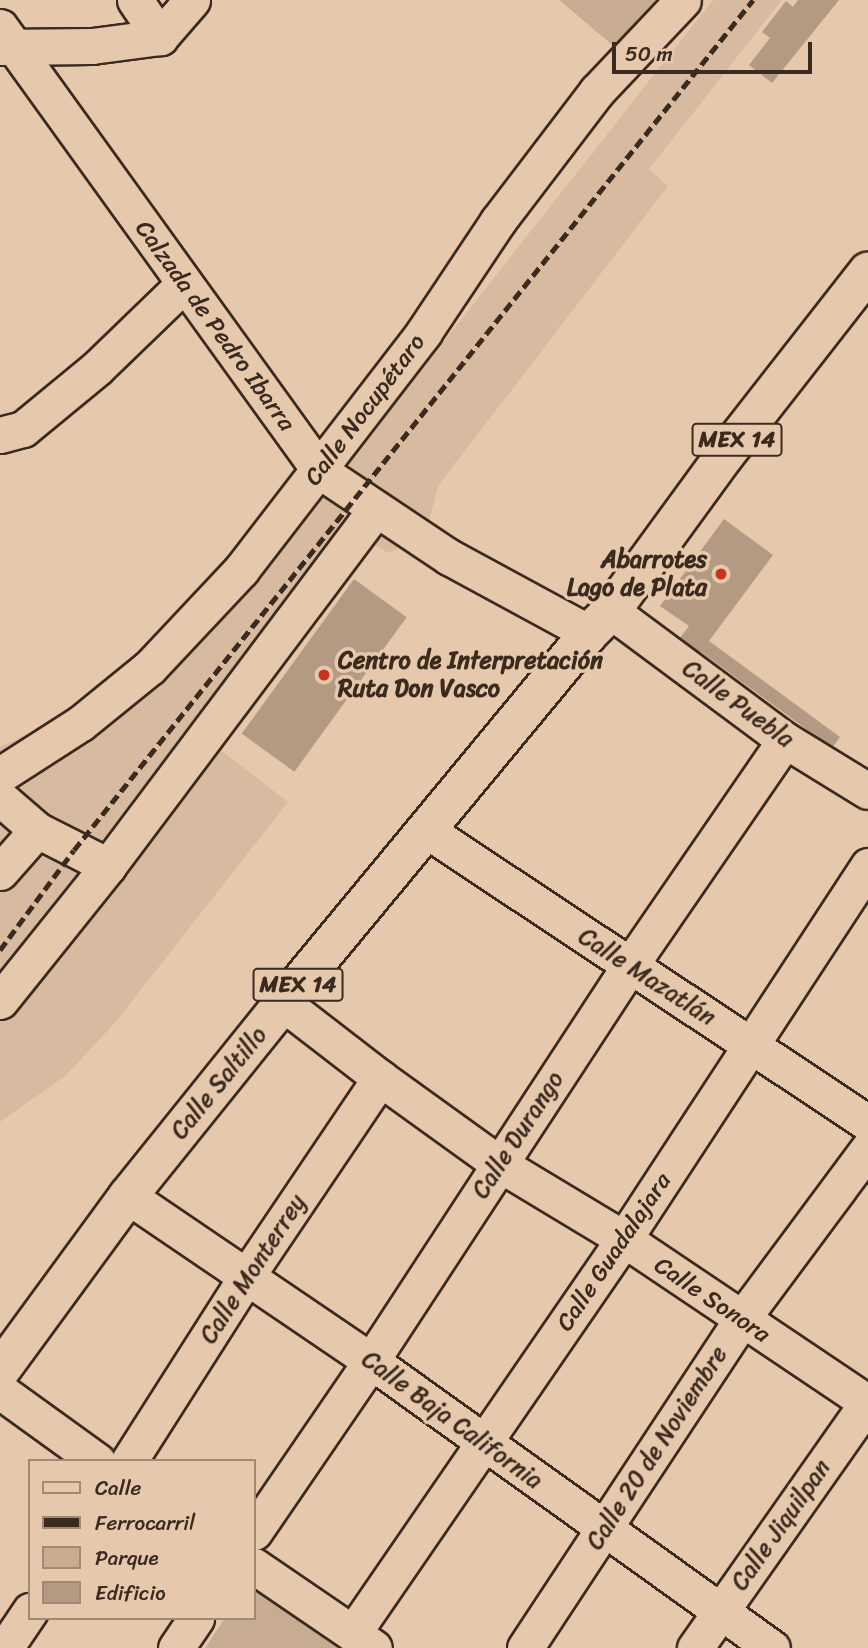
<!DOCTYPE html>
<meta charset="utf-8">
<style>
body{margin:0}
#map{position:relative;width:868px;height:1648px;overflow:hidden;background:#e6c8ac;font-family:Sriracha,sans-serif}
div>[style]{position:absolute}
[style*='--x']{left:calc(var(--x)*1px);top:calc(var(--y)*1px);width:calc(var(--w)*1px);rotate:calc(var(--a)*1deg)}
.built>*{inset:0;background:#d7baa0}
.green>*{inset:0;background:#c7ac92}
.building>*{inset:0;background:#b49983;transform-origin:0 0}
.roads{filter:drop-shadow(2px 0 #3b2a1e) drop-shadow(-2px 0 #3b2a1e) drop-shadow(0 2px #3b2a1e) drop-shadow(0 -2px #3b2a1e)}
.minor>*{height:35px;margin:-17.5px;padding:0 17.5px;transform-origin:17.5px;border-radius:17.5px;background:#e6c8ac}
.major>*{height:38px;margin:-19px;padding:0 19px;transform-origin:19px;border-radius:19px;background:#e6c8ac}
.rail>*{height:5px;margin-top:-2.5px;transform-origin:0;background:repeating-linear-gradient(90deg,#3b2a1e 0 10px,transparent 0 15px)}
.dots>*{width:19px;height:19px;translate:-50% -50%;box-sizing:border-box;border:4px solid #e6c8ac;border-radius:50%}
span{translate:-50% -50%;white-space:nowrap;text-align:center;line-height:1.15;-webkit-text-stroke:7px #e6c8ac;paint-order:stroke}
.shield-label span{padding:2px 5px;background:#e6c8ac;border:2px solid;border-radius:5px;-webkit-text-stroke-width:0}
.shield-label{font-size:23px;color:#3b2a1e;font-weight:700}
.street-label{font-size:24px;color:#3b2a1e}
.poi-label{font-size:24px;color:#3b2a1e;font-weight:700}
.right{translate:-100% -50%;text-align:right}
.left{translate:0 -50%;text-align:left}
.legend{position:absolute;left:28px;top:1459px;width:228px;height:161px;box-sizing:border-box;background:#e6c8ac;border:2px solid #a28973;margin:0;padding:9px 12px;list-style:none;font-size:21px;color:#3b2a1e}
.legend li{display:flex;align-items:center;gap:14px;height:35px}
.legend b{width:35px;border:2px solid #a28973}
.scale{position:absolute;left:612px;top:42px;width:200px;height:32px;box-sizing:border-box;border:4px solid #3b2a1e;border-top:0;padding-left:9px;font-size:21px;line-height:24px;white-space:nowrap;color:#3b2a1e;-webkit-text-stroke:5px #e6c8ac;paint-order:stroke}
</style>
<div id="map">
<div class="built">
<div style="clip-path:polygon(713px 0,782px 0,649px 169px,668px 186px,438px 486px,426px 533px,389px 553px,373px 544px,214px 745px,288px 802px,114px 1024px,65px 1076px,0 1122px,0 747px,78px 710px,322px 496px)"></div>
</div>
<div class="green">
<div style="clip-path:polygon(559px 0,665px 0,623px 54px)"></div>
<div style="clip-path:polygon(254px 1586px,345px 1648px,205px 1648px,225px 1618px,254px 1618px)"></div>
</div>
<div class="building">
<div style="clip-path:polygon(798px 0,839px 0,772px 83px,749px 65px,770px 38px,762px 32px,786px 1px,793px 7px)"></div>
<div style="clip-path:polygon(724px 519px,773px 555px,709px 641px,840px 737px,832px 748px,701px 652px,694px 662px,673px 647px,689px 626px,660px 606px)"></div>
<div style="left:354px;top:579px;width:65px;height:191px;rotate:36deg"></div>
</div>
<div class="roads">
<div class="minor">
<div style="--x:135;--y:0;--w:45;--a:56"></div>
<div style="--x:0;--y:27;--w:547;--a:54.22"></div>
<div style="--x:320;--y:471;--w:155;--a:33.7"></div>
<div style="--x:449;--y:557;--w:159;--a:28.5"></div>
<div style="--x:0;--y:47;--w:92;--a:-0.6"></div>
<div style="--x:92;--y:46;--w:69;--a:-7.5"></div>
<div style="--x:160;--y:37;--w:49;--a:-49.1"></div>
<div style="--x:0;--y:435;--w:24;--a:-15"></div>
<div style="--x:23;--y:429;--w:96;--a:-39.5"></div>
<div style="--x:97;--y:368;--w:121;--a:-44"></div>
<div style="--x:611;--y:611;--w:217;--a:36.6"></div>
<div style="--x:785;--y:740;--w:97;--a:31.6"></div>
<div style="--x:0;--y:775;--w:96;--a:-32.7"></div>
<div style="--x:81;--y:723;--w:89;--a:-39.1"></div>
<div style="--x:150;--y:667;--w:133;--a:-46.8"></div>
<div style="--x:241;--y:570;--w:300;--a:-52.4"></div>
<div style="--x:424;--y:332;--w:133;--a:-56.3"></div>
<div style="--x:498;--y:221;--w:163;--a:-52.7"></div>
<div style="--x:597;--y:91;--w:125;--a:-46.6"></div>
<div style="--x:0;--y:798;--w:49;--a:40.9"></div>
<div style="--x:37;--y:830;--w:80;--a:26.9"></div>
<div style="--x:426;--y:830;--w:530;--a:33.54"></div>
<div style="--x:0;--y:872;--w:56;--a:-48.6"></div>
<div style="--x:0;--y:1001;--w:173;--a:-51.3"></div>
<div style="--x:108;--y:866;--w:446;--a:-53.1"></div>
<div style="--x:283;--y:1003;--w:123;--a:37.7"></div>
<div style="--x:380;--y:1078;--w:145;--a:35.8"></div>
<div style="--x:498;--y:1163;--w:147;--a:31.1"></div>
<div style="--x:624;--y:1239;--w:294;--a:33.9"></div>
<div style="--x:128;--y:1196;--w:294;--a:34.2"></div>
<div style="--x:371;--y:1361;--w:493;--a:35.6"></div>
<div style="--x:0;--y:1391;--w:120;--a:35.8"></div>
<div style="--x:129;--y:1461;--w:218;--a:-57.5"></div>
<div style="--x:246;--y:1277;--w:240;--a:-56"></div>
<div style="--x:254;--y:1532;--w:207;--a:-55.6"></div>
<div style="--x:371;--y:1361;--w:471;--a:-56.8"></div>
<div style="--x:629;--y:967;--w:275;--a:-55.5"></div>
<div style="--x:254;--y:1566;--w:145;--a:34.3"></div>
<div style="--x:353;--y:1633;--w:478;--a:-55.5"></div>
<div style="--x:624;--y:1239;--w:446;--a:-56.8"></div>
<div style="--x:5;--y:1648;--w:45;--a:-56"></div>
<div style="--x:176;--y:1648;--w:36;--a:-56"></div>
<div style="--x:525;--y:1648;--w:393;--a:-56.6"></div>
<div style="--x:741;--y:1320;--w:213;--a:-53.4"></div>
<div style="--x:695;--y:1648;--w:301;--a:-54.9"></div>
</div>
<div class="major">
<div style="--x:0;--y:1371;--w:217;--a:-53.8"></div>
<div style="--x:128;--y:1196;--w:248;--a:-51.2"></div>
<div style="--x:283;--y:1003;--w:480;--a:-50.4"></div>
<div style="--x:589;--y:633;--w:31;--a:-45"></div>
<div style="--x:611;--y:611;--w:192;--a:-53.9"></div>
<div style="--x:724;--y:456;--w:234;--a:-52"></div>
</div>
</div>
<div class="rail">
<div style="--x:0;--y:950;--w:124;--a:-53.5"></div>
<div style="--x:74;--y:850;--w:1088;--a:-51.38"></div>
</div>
<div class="dots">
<div style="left:721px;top:574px;background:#c8321e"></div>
<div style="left:324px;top:675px;background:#c8321e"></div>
</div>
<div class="shield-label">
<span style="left:737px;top:440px">MEX 14</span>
<span style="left:298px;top:985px">MEX 14</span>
</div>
<div class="street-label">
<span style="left:215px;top:326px;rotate:54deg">Calzada de Pedro Ibarra</span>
<span style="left:365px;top:410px;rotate:-53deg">Calle Nocupétaro</span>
<span style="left:738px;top:704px;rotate:36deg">Calle Puebla</span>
<span style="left:647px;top:977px;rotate:33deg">Calle Mazatlán</span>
<span style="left:219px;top:1083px;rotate:-51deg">Calle Saltillo</span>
<span style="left:518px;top:1135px;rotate:-57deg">Calle Durango</span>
<span style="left:614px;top:1252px;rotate:-56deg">Calle Guadalajara</span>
<span style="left:253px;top:1269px;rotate:-57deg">Calle Monterrey</span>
<span style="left:712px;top:1300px;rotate:34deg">Calle Sonora</span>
<span style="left:452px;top:1420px;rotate:36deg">Calle Baja California</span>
<span style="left:657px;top:1448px;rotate:-57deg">Calle 20 de Noviembre</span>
<span style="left:781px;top:1525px;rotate:-55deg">Calle Jiquilpan</span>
</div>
<div class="poi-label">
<span class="right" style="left:707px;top:574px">Abarrotes<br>Lago de Plata</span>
<span class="left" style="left:338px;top:675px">Centro de Interpretación<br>Ruta Don Vasco</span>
</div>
<ul class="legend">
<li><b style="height:9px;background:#e6c8ac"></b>Calle</li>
<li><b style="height:9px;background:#3b2a1e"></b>Ferrocarril</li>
<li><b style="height:19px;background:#c7ac92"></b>Parque</li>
<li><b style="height:19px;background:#b49983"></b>Edificio</li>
</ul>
<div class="scale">50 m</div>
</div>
